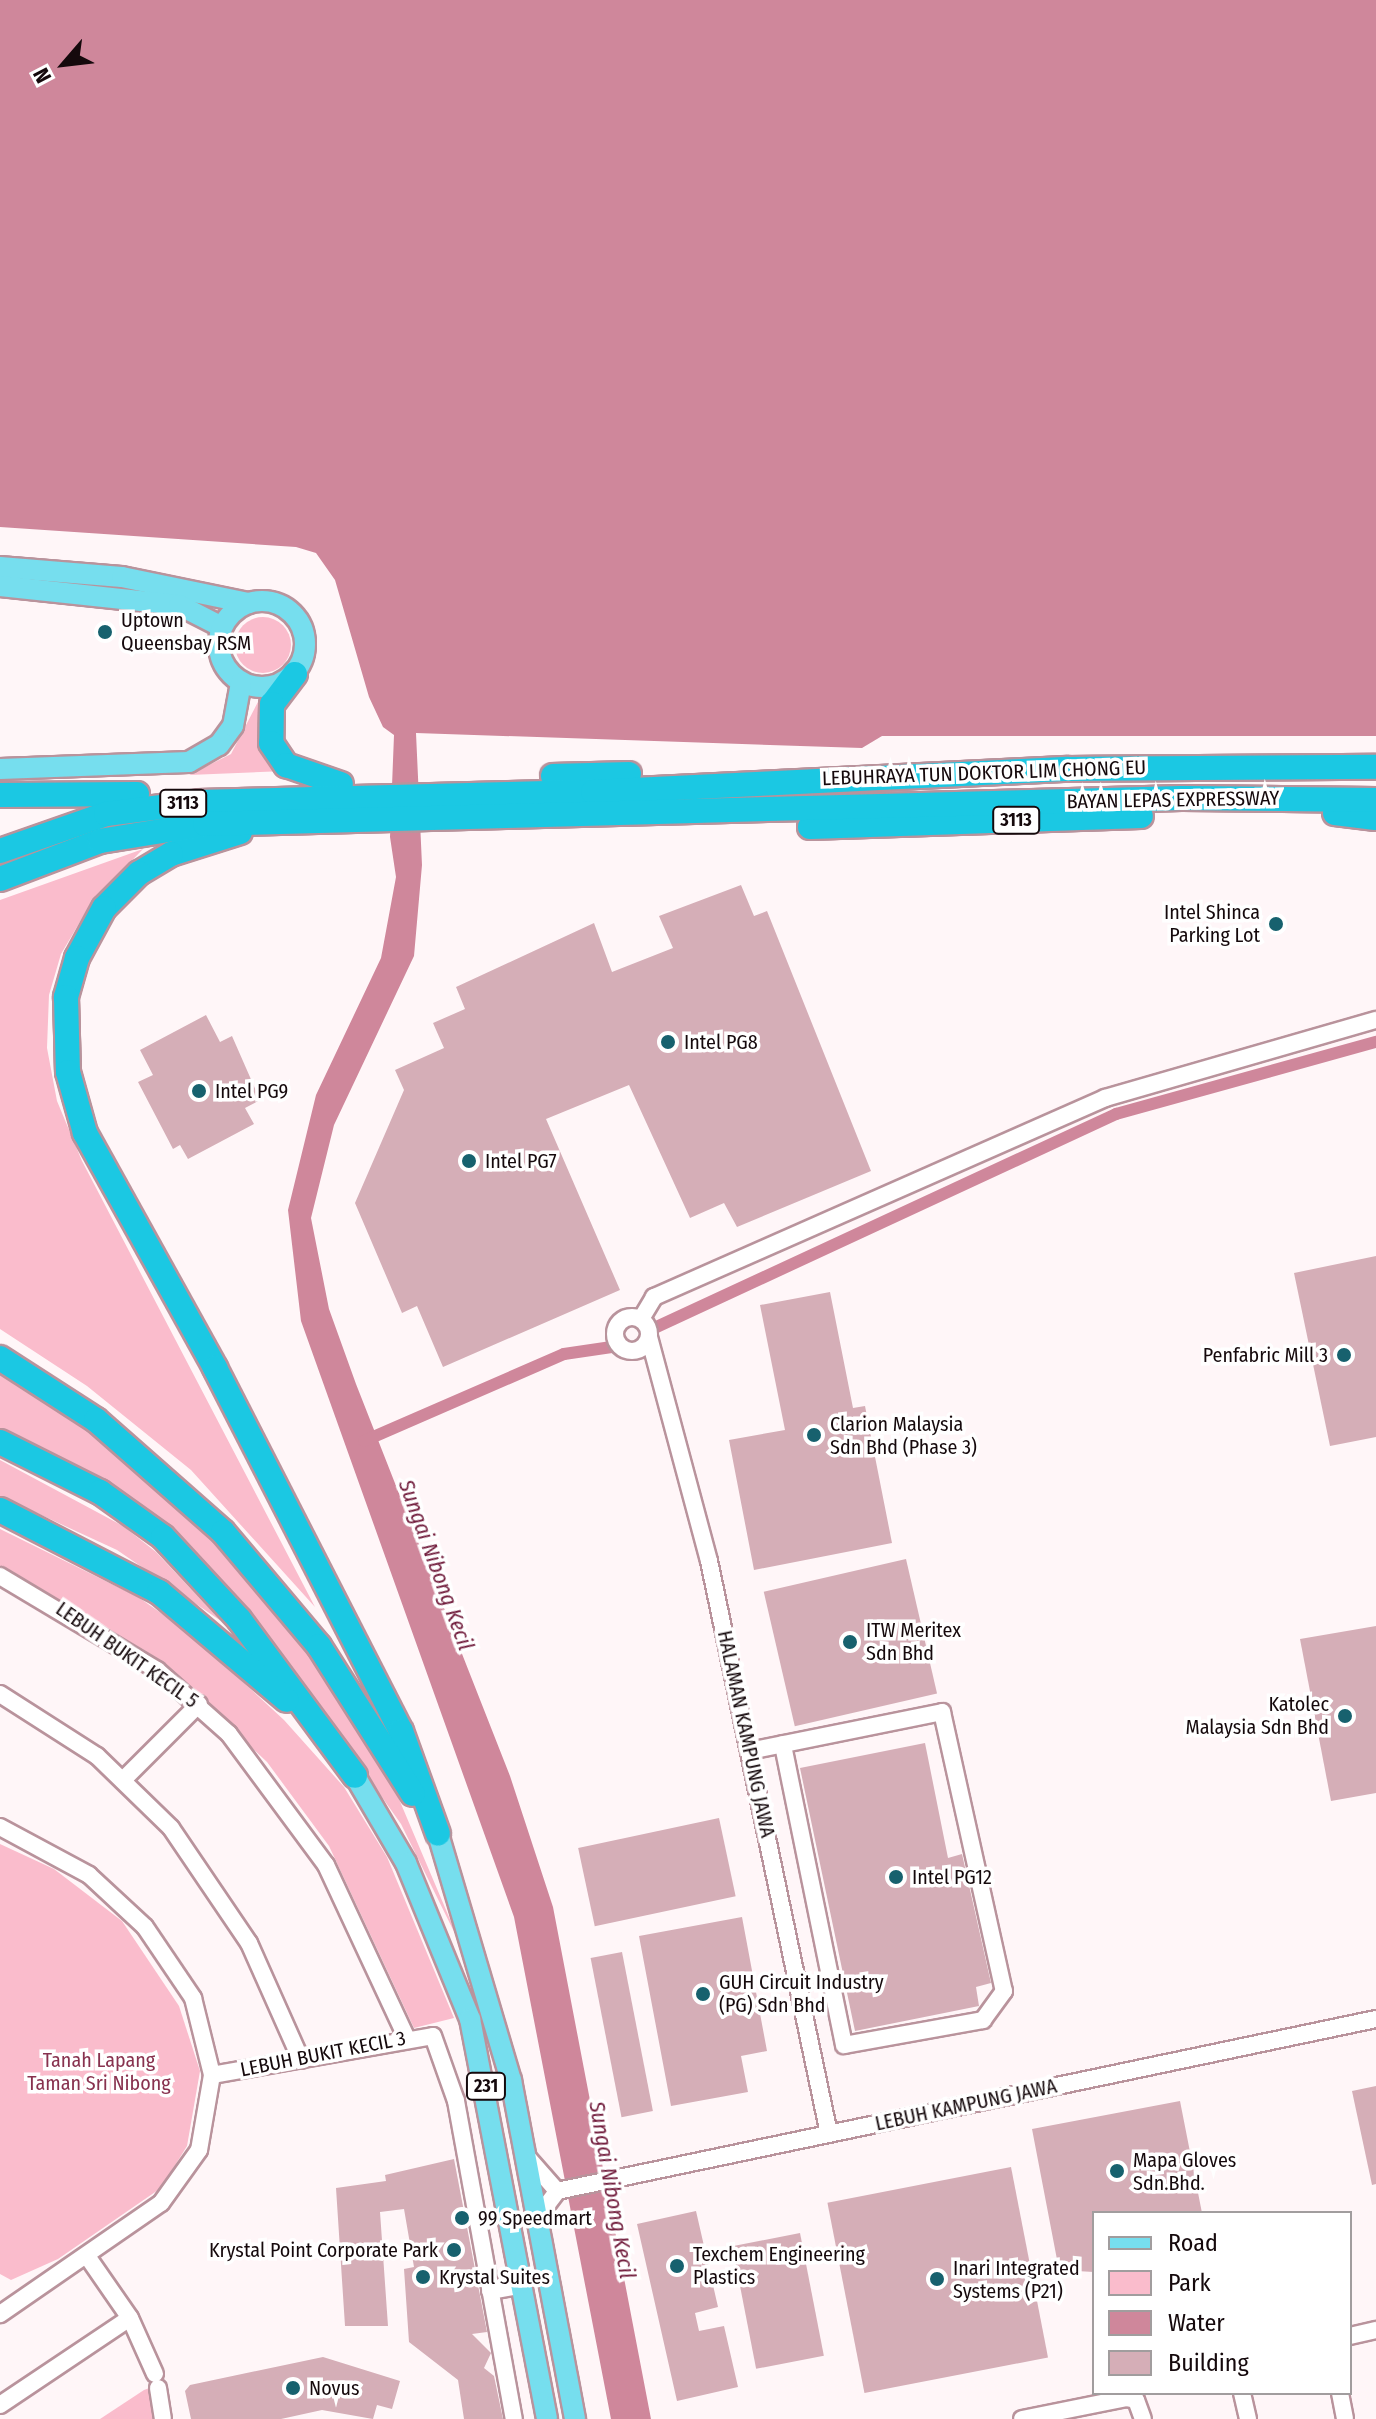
<!DOCTYPE html>
<style>
body{margin:0}
#map{position:relative;width:1376px;height:2419px;overflow:hidden;background:#fff6f8;font-family:"Fira Sans Condensed",sans-serif}
div>[style]{position:absolute}
[style*='--x']{left:calc(var(--x)*1px);top:calc(var(--y)*1px);width:calc(var(--w)*1px);rotate:calc(var(--a)*1deg)}
.green>*{inset:0;background:#fabccc}
.round{border-radius:50%}
.water>*{inset:0;background:#cf879b}
.canal>*{height:12px;margin:-6px;padding:0 6px;transform-origin:6px;border-radius:6px;background:#cf879b}
.building>*{inset:0;background:#d5aeb7;transform-origin:0 0}
.roads{filter:drop-shadow(2px 0 #b9939c) drop-shadow(-2px 0 #b9939c) drop-shadow(0 2px #b9939c) drop-shadow(0 -2px #b9939c)}
.minor>*{height:16px;margin:-8px;padding:0 8px;transform-origin:8px;border-radius:8px;background:#fff}
.minor>.ring{margin:-8px;padding:0;box-sizing:content-box;background:none;border:16px solid #fff;border-radius:50%}
.major>*{height:20px;margin:-10px;padding:0 10px;transform-origin:10px;border-radius:10px;background:#76deee}
.major>.ring{margin:-10px;padding:0;box-sizing:content-box;background:none;border:20px solid #76deee;border-radius:50%}
.highway>*{height:24px;margin:-12px;padding:0 12px;transform-origin:12px;border-radius:12px;background:#1bc8e3}
.dots>*{width:22px;height:22px;translate:-50% -50%;box-sizing:border-box;border:4px solid #fff;border-radius:50%}
span{translate:-50% -50%;white-space:nowrap;text-align:center;line-height:1.15;-webkit-text-stroke:7px #fff;paint-order:stroke}
.shield-label span{padding:2px 6px;background:#fff;border:2px solid;border-radius:6px;-webkit-text-stroke-width:0}
.shield-label{font-size:18px;color:#15090c;font-weight:700}
.poi-label{font-size:20px;color:#15090c}
.left{translate:0 -50%;text-align:left}
.right{translate:-100% -50%;text-align:right}
.street-label{font-size:20px;color:#15090c}
.park-label{font-size:20px;color:#88324f}
.water-label{font-size:22px;color:#701b3b;font-style:italic}
.legend{position:absolute;left:1092px;top:2211px;width:260px;height:184px;box-sizing:border-box;background:#fff;border:2px solid #a19d9e;margin:0;padding:10px 14px;list-style:none;font-size:24px;color:#15090c}
.legend li{display:flex;align-items:center;gap:16px;height:40px}
.legend b{width:40px;border:2px solid #a19d9e}
.north{position:absolute;left:24px;top:24px;width:80px;height:80px;-webkit-text-stroke:6px #fff;paint-order:stroke;rotate:242deg;font-size:22px;font-weight:700;line-height:32px;text-align:center;color:#15090c}
.north::after{content:'';display:block;margin:auto;width:28px;height:36px;background:#15090c;clip-path:polygon(50% 0,100% 100%,50% 72%,0 100%)}
</style>
<div id="map">
<div class="green">
<div class="round" style="left:235px;top:617px;width:56px;height:56px"></div>
<div style="clip-path:polygon(260px 698px,260px 738px,285px 771px,189px 775px,231px 754px)"></div>
<div style="clip-path:polygon(143px 849px,91px 903px,61px 954px,49px 995px,47px 1048px,57px 1101px,82px 1161px,315px 1607px,191px 1470px,87px 1386px,0 1329px,0 900px)"></div>
<div style="clip-path:polygon(0 1368px,72px 1414px,186px 1510px,300px 1637px,393px 1785px,463px 1950px,401px 1824px,285px 1660px,167px 1525px,127px 1495px,0 1430px)"></div>
<div style="clip-path:polygon(0 1460px,123px 1526px,156px 1552px,221px 1621px,117px 1550px,0 1496px)"></div>
<div style="clip-path:polygon(0 1529px,138px 1597px,191px 1634px,284px 1720px,344px 1787px,387px 1857px,454px 2018px,414px 2028px,329px 1846px,267px 1762px,165px 1666px,0 1567px)"></div>
<div style="clip-path:polygon(0 1844px,54px 1869px,122px 1921px,179px 2006px,200px 2071px,187px 2146px,161px 2188px,58px 2259px,11px 2280px,0 2274px)"></div>
<div style="clip-path:polygon(152px 2387px,158px 2419px,100px 2419px,144px 2390px)"></div>
</div>
<div class="water">
<div style="clip-path:polygon(0 0,1376px 0,1376px 736px,882px 736px,862px 748px,416px 733px,422px 865px,414px 956px,334px 1125px,311px 1218px,329px 1309px,356px 1384px,510px 1776px,553px 1907px,651px 2419px,611px 2419px,514px 1917px,301px 1321px,288px 1210px,316px 1095px,381px 958px,396px 877px,390px 837px,394px 735px,383px 727px,369px 697px,335px 580px,316px 553px,296px 547px,0 527px)"></div>
</div>
<div class="canal">
<div style="--x:650;--y:1330;--w:514;--a:-24.87"></div>
<div style="--x:1116;--y:1114;--w:270;--a:-15.5"></div>
<div style="--x:364;--y:1441;--w:218;--a:-23.5"></div>
<div style="--x:564;--y:1354;--w:55;--a:-8.4"></div>
</div>
<div class="building">
<div style="clip-path:polygon(741px 885px,754px 916px,767px 911px,871px 1171px,737px 1227px,724px 1203px,690px 1218px,629px 1085px,546px 1119px,620px 1290px,443px 1367px,417px 1306px,402px 1313px,355px 1203px,404px 1090px,395px 1070px,444px 1048px,433px 1023px,465px 1009px,456px 987px,594px 923px,612px 972px,673px 948px,659px 916px)"></div>
<div style="clip-path:polygon(206px 1015px,220px 1042px,232px 1036px,260px 1100px,245px 1108px,254px 1124px,188px 1159px,180px 1145px,173px 1149px,138px 1082px,153px 1075px,140px 1050px)"></div>
<div style="clip-path:polygon(1376px 1256px,1376px 1437px,1330px 1446px,1294px 1273px)"></div>
<div style="clip-path:polygon(830px 1292px,853px 1408px,865px 1406px,892px 1543px,754px 1570px,729px 1440px,785px 1430px,760px 1305px)"></div>
<div style="left:906px;top:1559px;width:138px;height:146px;rotate:77deg"></div>
<div style="clip-path:polygon(1376px 1626px,1376px 1793px,1331px 1801px,1300px 1639px)"></div>
<div style="clip-path:polygon(925px 1743px,948px 1858px,962px 1854px,991px 1983px,976px 1987px,979px 2006px,855px 2031px,800px 1768px)"></div>
<div style="left:719px;top:1818px;width:80px;height:144px;rotate:78deg"></div>
<div style="clip-path:polygon(742px 1917px,767px 2051px,741px 2056px,748px 2092px,671px 2106px,639px 1936px)"></div>
<div style="left:622px;top:1952px;width:162px;height:32px;rotate:79deg"></div>
<div style="clip-path:polygon(1376px 2086px,1376px 2184px,1372px 2185px,1352px 2091px)"></div>
<div style="clip-path:polygon(1180px 2101px,1202px 2213px,1094px 2213px,1094px 2272px,1059px 2270px,1032px 2129px)"></div>
<div style="clip-path:polygon(454px 2159px,487px 2332px,472px 2334px,491px 2353px,484px 2368px,494px 2376px,503px 2419px,464px 2419px,458px 2380px,409px 2342px,404px 2269px,414px 2267px,404px 2209px,380px 2212px,388px 2326px,345px 2326px,336px 2188px,386px 2181px,385px 2175px)"></div>
<div style="left:1011px;top:2167px;width:194px;height:187px;rotate:79deg"></div>
<div style="clip-path:polygon(696px 2211px,718px 2307px,695px 2313px,699px 2331px,724px 2326px,738px 2387px,677px 2401px,637px 2224px)"></div>
<div style="left:800px;top:2233px;width:125px;height:69px;rotate:79deg"></div>
<div style="clip-path:polygon(323px 2357px,400px 2381px,392px 2409px,377px 2405px,373px 2419px,322px 2410px,281px 2419px,191px 2419px,185px 2391px,190px 2385px)"></div>
</div>
<div class="roads">
<div class="minor">
<div class="ring" style="left:615px;top:1317px;width:18px;height:18px"></div>
<div style="--x:641;--y:1319;--w:26;--a:-59"></div>
<div style="--x:654;--y:1297;--w:493;--a:-23.8"></div>
<div style="--x:1105;--y:1098;--w:282;--a:-16.1"></div>
<div style="--x:649;--y:1337;--w:232;--a:75"></div>
<div style="--x:709;--y:1561;--w:585;--a:78.17"></div>
<div style="--x:0;--y:1576;--w:183;--a:30.9"></div>
<div style="--x:157;--y:1670;--w:96;--a:41.6"></div>
<div style="--x:229;--y:1734;--w:163;--a:53.5"></div>
<div style="--x:326;--y:1865;--w:192;--a:65"></div>
<div style="--x:0;--y:1694;--w:115;--a:32.6"></div>
<div style="--x:97;--y:1756;--w:103;--a:44.2"></div>
<div style="--x:171;--y:1828;--w:139;--a:55.9"></div>
<div style="--x:249;--y:1943;--w:128;--a:66"></div>
<div style="--x:749;--y:1751;--w:197;--a:-11.4"></div>
<div style="--x:942;--y:1712;--w:286;--a:77.5"></div>
<div style="--x:1004;--y:1991;--w:36;--a:126"></div>
<div style="--x:983;--y:2020;--w:141;--a:169.8"></div>
<div style="--x:844;--y:2045;--w:307;--a:-101.5"></div>
<div style="--x:124;--y:1779;--w:106;--a:-45"></div>
<div style="--x:0;--y:1827;--w:101;--a:28.3"></div>
<div style="--x:89;--y:1875;--w:76;--a:42.9"></div>
<div style="--x:145;--y:1927;--w:86;--a:55.9"></div>
<div style="--x:193;--y:1998;--w:79;--a:76.1"></div>
<div style="--x:212;--y:2075;--w:76;--a:99.8"></div>
<div style="--x:199;--y:2150;--w:65;--a:125.6"></div>
<div style="--x:161;--y:2203;--w:196;--a:145.4"></div>
<div style="--x:212;--y:2075;--w:224;--a:-10"></div>
<div style="--x:433;--y:2036;--w:69;--a:70.5"></div>
<div style="--x:456;--y:2101;--w:323;--a:79.7"></div>
<div style="--x:529;--y:2159;--w:43;--a:48.8"></div>
<div style="--x:537;--y:2218;--w:34;--a:-53"></div>
<div style="--x:557;--y:2191;--w:837;--a:-11.86"></div>
<div style="--x:87;--y:2256;--w:75;--a:55.3"></div>
<div style="--x:130;--y:2318;--w:61;--a:65.9"></div>
<div style="--x:490;--y:2291;--w:34;--a:-10"></div>
<div style="--x:1350;--y:2336;--w:27;--a:-13"></div>
<div style="--x:158;--y:2388;--w:31;--a:81"></div>
<div style="--x:1242;--y:2393;--w:27;--a:77"></div>
<div style="--x:1340;--y:2393;--w:26;--a:79"></div>
<div style="--x:0;--y:2405;--w:156;--a:-33.8"></div>
<div style="--x:1022;--y:2419;--w:106;--a:-11.4"></div>
<div style="--x:1126;--y:2398;--w:10;--a:11"></div>
<div style="--x:1136;--y:2400;--w:20;--a:70"></div>
</div>
<div class="major">
<div style="--x:0;--y:567;--w:122;--a:4.7"></div>
<div style="--x:122;--y:577;--w:129;--a:11.7"></div>
<div style="--x:0;--y:586;--w:180;--a:6.1"></div>
<div style="--x:179;--y:605;--w:48;--a:27.1"></div>
<div class="ring" style="left:219px;top:601px;width:66px;height:66px"></div>
<div style="--x:0;--y:769;--w:189;--a:-2.1"></div>
<div style="--x:189;--y:762;--w:34;--a:-30"></div>
<div style="--x:219;--y:745;--w:24;--a:-54"></div>
<div style="--x:233;--y:726;--w:44;--a:-79.5"></div>
<div style="--x:355;--y:1776;--w:101;--a:59.6"></div>
<div style="--x:406;--y:1863;--w:169;--a:67.7"></div>
<div style="--x:470;--y:2019;--w:407;--a:79.1"></div>
<div style="--x:438;--y:1834;--w:257;--a:73.5"></div>
<div style="--x:511;--y:2080;--w:345;--a:79.3"></div>
</div>
<div class="highway">
<div style="--x:295;--y:674;--w:38;--a:127"></div>
<div style="--x:272;--y:704;--w:39;--a:91"></div>
<div style="--x:271;--y:743;--w:27;--a:56"></div>
<div style="--x:286;--y:765;--w:58;--a:19.1"></div>
<div style="--x:553;--y:776;--w:76;--a:-1.5"></div>
<div style="--x:0;--y:795;--w:137;--a:-0.4"></div>
<div style="--x:1335;--y:813;--w:41;--a:7"></div>
<div style="--x:810;--y:827;--w:331;--a:-1.9"></div>
<div style="--x:240;--y:832;--w:72;--a:162.3"></div>
<div style="--x:171;--y:854;--w:37;--a:149"></div>
<div style="--x:139;--y:873;--w:49;--a:135"></div>
<div style="--x:104;--y:908;--w:57;--a:118.4"></div>
<div style="--x:77;--y:958;--w:41;--a:105.8"></div>
<div style="--x:66;--y:997;--w:75;--a:88.5"></div>
<div style="--x:68;--y:1072;--w:63;--a:74.4"></div>
<div style="--x:85;--y:1133;--w:269;--a:61"></div>
<div style="--x:215;--y:1368;--w:408;--a:62.9"></div>
<div style="--x:401;--y:1731;--w:109;--a:70.2"></div>
<div style="--x:0;--y:851;--w:112;--a:-19.2"></div>
<div style="--x:106;--y:814;--w:96;--a:-7.2"></div>
<div style="--x:201;--y:802;--w:392;--a:-1.5"></div>
<div style="--x:593;--y:792;--w:476;--a:-2.8"></div>
<div style="--x:1068;--y:769;--w:308;--a:-0.4"></div>
<div style="--x:0;--y:879;--w:107;--a:-20.8"></div>
<div style="--x:100;--y:841;--w:106;--a:-9.2"></div>
<div style="--x:205;--y:824;--w:977;--a:-1.52"></div>
<div style="--x:1182;--y:798;--w:194;--a:0.6"></div>
<div style="--x:0;--y:1358;--w:114;--a:32.9"></div>
<div style="--x:96;--y:1420;--w:169;--a:41.4"></div>
<div style="--x:223;--y:1532;--w:149;--a:49.9"></div>
<div style="--x:319;--y:1646;--w:175;--a:57.6"></div>
<div style="--x:0;--y:1442;--w:112;--a:26.6"></div>
<div style="--x:100;--y:1492;--w:77;--a:35.5"></div>
<div style="--x:163;--y:1537;--w:112;--a:47.2"></div>
<div style="--x:239;--y:1619;--w:195;--a:53.5"></div>
<div style="--x:0;--y:1510;--w:179;--a:27.3"></div>
<div style="--x:159;--y:1592;--w:167;--a:40.2"></div>
</div>
</div>
<div class="dots">
<div style="left:105px;top:632px;background:#17616e"></div>
<div style="left:1276px;top:924px;background:#17616e"></div>
<div style="left:668px;top:1042px;background:#17616e"></div>
<div style="left:199px;top:1091px;background:#17616e"></div>
<div style="left:469px;top:1161px;background:#17616e"></div>
<div style="left:1344px;top:1355px;background:#17616e"></div>
<div style="left:814px;top:1435px;background:#17616e"></div>
<div style="left:850px;top:1642px;background:#17616e"></div>
<div style="left:1345px;top:1716px;background:#17616e"></div>
<div style="left:896px;top:1877px;background:#17616e"></div>
<div style="left:703px;top:1994px;background:#17616e"></div>
<div style="left:1117px;top:2171px;background:#17616e"></div>
<div style="left:462px;top:2218px;background:#17616e"></div>
<div style="left:454px;top:2250px;background:#17616e"></div>
<div style="left:677px;top:2266px;background:#17616e"></div>
<div style="left:423px;top:2277px;background:#17616e"></div>
<div style="left:937px;top:2279px;background:#17616e"></div>
<div style="left:293px;top:2388px;background:#17616e"></div>
</div>
<div class="shield-label">
<span style="left:183px;top:803px">3113</span>
<span style="left:1016px;top:820px">3113</span>
<span style="left:486px;top:2086px">231</span>
</div>
<div class="poi-label">
<span class="left" style="left:121px;top:632px">Uptown<br>Queensbay RSM</span>
<span class="right" style="left:1260px;top:924px">Intel Shinca<br>Parking Lot</span>
<span class="left" style="left:684px;top:1042px">Intel PG8</span>
<span class="left" style="left:215px;top:1091px">Intel PG9</span>
<span class="left" style="left:485px;top:1161px">Intel PG7</span>
<span class="right" style="left:1328px;top:1355px">Penfabric Mill 3</span>
<span class="left" style="left:830px;top:1436px">Clarion Malaysia<br>Sdn Bhd (Phase 3)</span>
<span class="left" style="left:866px;top:1642px">ITW Meritex<br>Sdn Bhd</span>
<span class="right" style="left:1329px;top:1716px">Katolec<br>Malaysia Sdn Bhd</span>
<span class="left" style="left:912px;top:1877px">Intel PG12</span>
<span class="left" style="left:719px;top:1994px">GUH Circuit Industry<br>(PG) Sdn Bhd</span>
<span class="left" style="left:1133px;top:2172px">Mapa Gloves<br>Sdn.Bhd.</span>
<span class="left" style="left:478px;top:2218px">99 Speedmart</span>
<span class="right" style="left:438px;top:2250px">Krystal Point Corporate Park</span>
<span class="left" style="left:693px;top:2266px">Texchem Engineering<br>Plastics</span>
<span class="left" style="left:953px;top:2280px">Inari Integrated<br>Systems (P21)</span>
<span class="left" style="left:439px;top:2277px">Krystal Suites</span>
<span class="left" style="left:309px;top:2388px">Novus</span>
</div>
<div class="street-label">
<span style="left:984px;top:773px;rotate:-2deg">LEBUHRAYA TUN DOKTOR LIM CHONG EU</span>
<span style="left:1173px;top:800px;rotate:-1deg">BAYAN LEPAS EXPRESSWAY</span>
<span style="left:127px;top:1655px;rotate:35deg">LEBUH BUKIT KECIL 5</span>
<span style="left:746px;top:1734px;rotate:78deg">HALAMAN KAMPUNG JAWA</span>
<span style="left:323px;top:2054px;rotate:-11deg">LEBUH BUKIT KECIL 3</span>
<span style="left:966px;top:2105px;rotate:-12deg">LEBUH KAMPUNG JAWA</span>
</div>
<div class="park-label">
<span style="left:99px;top:2072px">Tanah Lapang<br>Taman Sri Nibong</span>
</div>
<div class="water-label">
<span style="left:436px;top:1565px;rotate:70deg">Sungai Nibong Kecil</span>
<span style="left:612px;top:2190px;rotate:80deg">Sungai Nibong Kecil</span>
</div>
<ul class="legend">
<li><b style="height:10px;background:#76deee"></b>Road</li>
<li><b style="height:22px;background:#fabccc"></b>Park</li>
<li><b style="height:22px;background:#cf879b"></b>Water</li>
<li><b style="height:22px;background:#d5aeb7"></b>Building</li>
</ul>
<div class="north">N</div>
</div>
